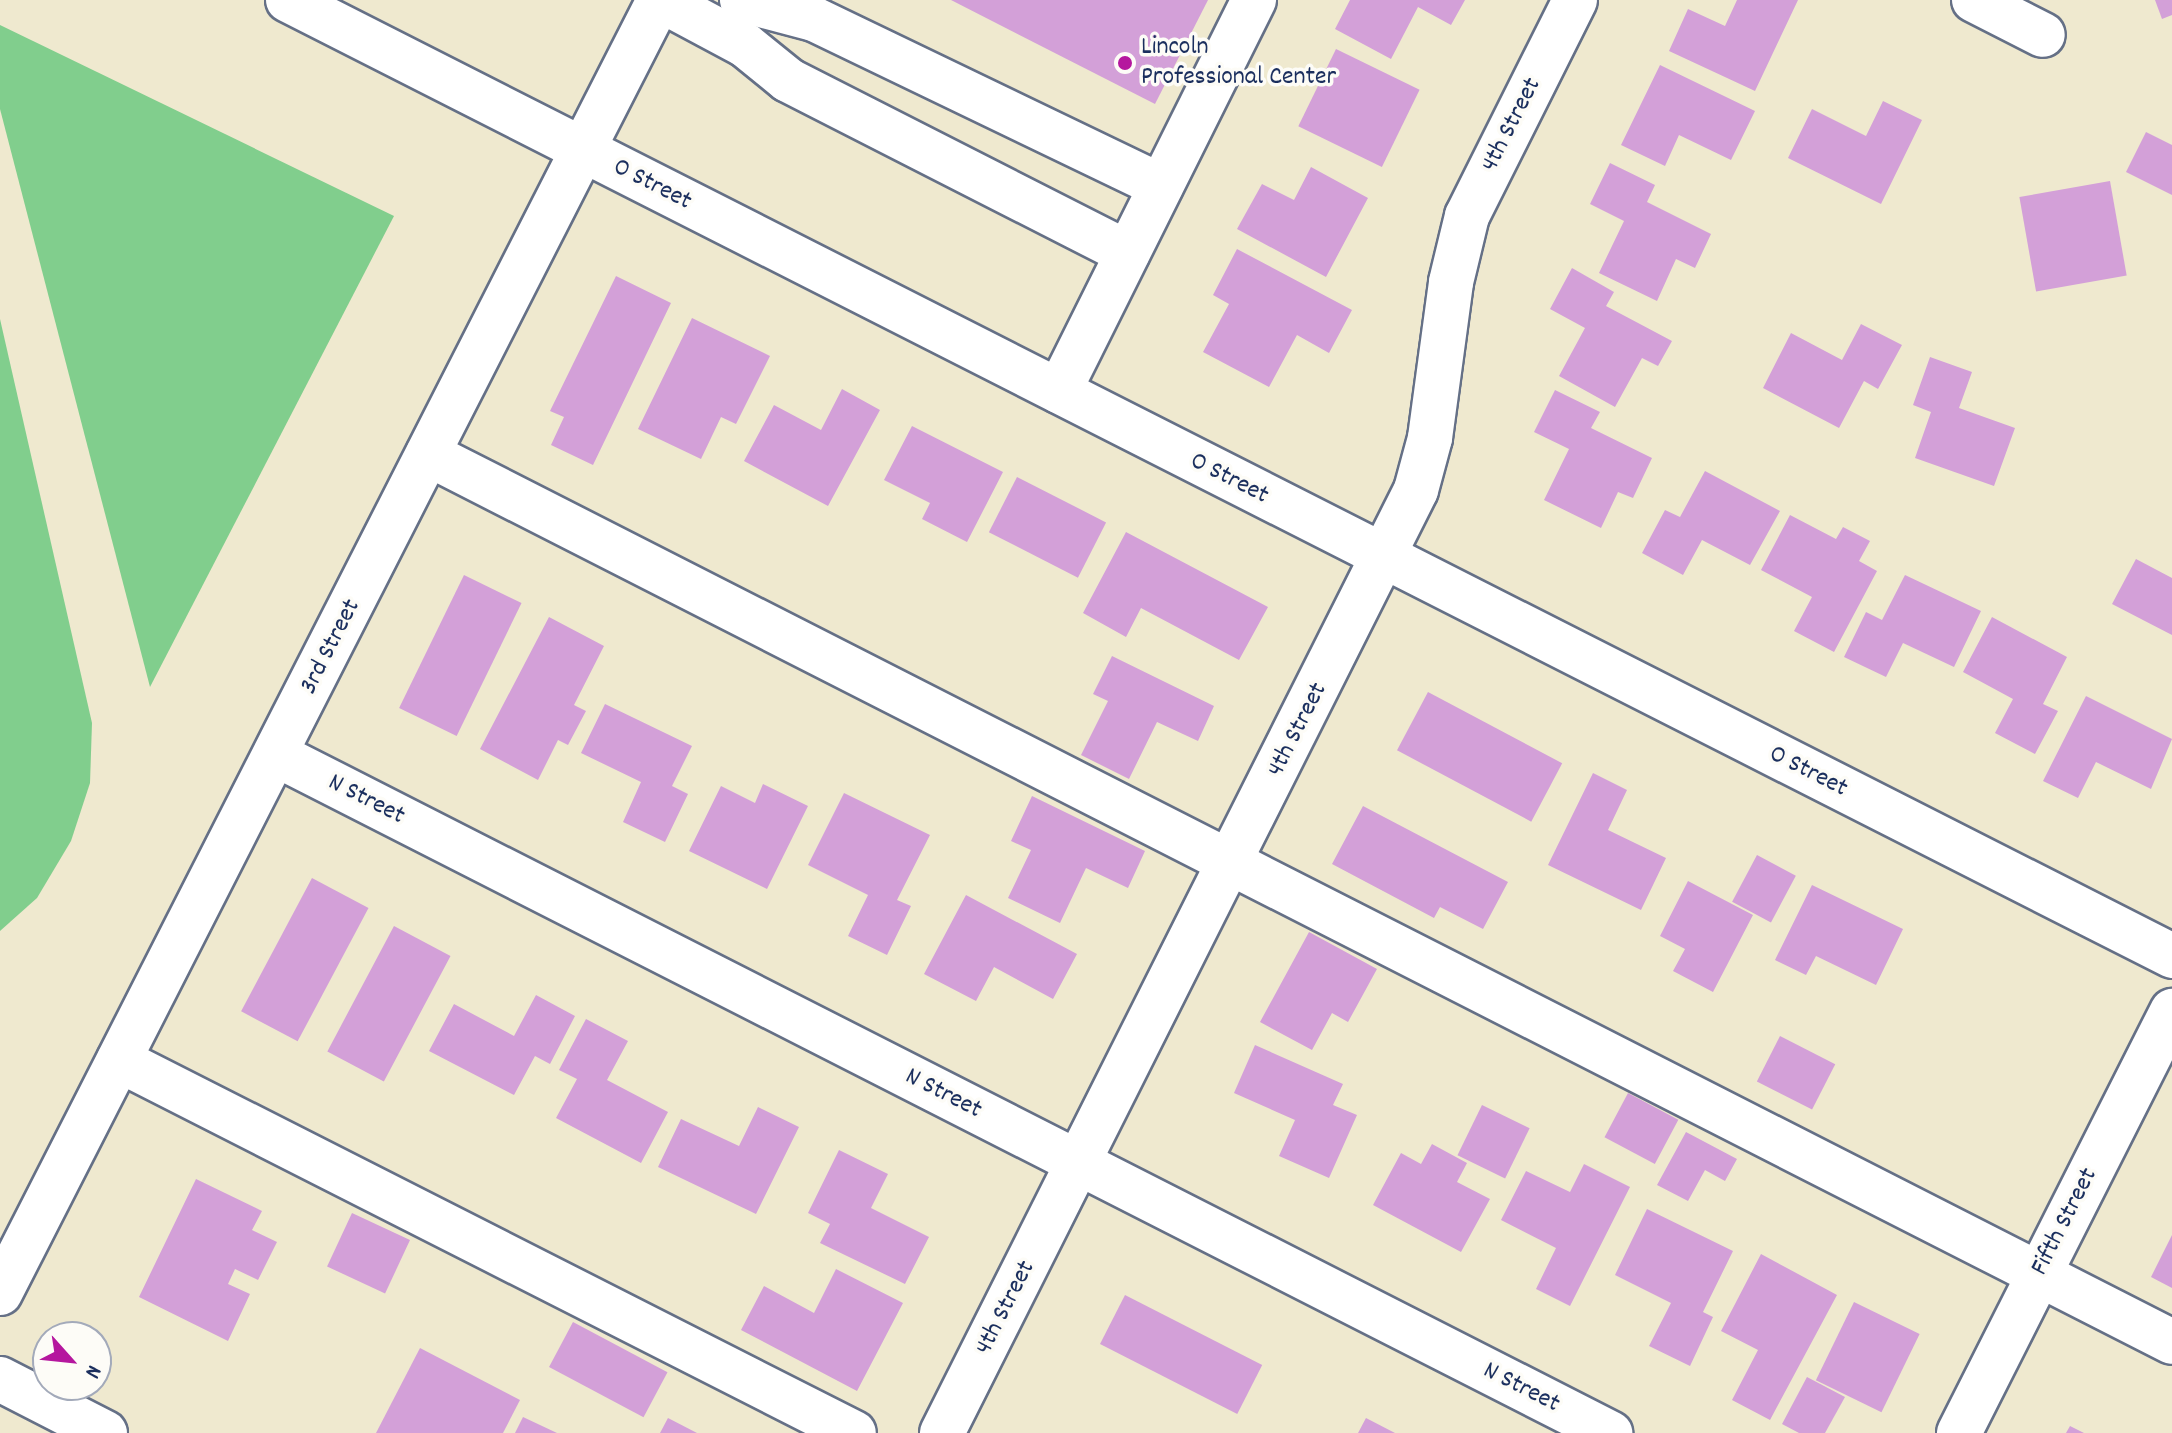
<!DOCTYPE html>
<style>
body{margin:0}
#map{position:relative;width:2172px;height:1433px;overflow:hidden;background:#efe9cf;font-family:Dekko,sans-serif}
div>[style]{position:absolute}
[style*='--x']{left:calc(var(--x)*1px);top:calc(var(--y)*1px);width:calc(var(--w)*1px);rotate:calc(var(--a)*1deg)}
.green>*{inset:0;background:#81ce8d}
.building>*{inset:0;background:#d3a0d8;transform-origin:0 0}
.roads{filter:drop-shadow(2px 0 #657086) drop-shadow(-2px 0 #657086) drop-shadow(0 2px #657086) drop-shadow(0 -2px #657086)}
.minor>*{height:44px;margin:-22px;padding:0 22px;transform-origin:22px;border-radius:22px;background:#fff}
.dots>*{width:22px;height:22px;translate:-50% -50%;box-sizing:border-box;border:4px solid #fdfcf7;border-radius:50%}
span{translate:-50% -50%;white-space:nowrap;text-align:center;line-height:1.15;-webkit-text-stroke:7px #fdfcf7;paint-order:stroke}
.poi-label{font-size:26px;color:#1b2f5e}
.left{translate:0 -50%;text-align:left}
.street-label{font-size:26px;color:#1b2f5e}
.north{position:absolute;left:32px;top:1321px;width:80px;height:80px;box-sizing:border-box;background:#fdfcf7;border:2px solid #a3aaba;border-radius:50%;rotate:117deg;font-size:22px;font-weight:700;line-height:32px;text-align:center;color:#1b2f5e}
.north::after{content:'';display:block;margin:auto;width:28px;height:36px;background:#b5179e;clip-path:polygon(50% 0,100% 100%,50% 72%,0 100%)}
</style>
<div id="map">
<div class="green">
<div style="clip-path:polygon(0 25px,394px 216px,150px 687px,0 109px)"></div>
<div style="clip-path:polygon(0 319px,92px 723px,90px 783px,71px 841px,37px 898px,0 931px)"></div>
</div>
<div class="building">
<div style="clip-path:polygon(951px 0,1208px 0,1155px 104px)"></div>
<div style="clip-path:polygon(1350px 0,1465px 0,1451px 25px,1418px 7px,1391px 59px,1335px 29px)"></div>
<div style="clip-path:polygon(1737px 0,1798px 0,1755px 91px,1669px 51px,1688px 9px,1725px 26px)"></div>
<div style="clip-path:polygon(2155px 0,2172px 0,2172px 15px,2162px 19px)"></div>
<div style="left:1336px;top:49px;width:93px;height:86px;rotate:26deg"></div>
<div style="clip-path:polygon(1660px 65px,1755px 111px,1731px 160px,1679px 135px,1665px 166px,1621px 145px)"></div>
<div style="clip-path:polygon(1883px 101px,1922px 120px,1881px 204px,1788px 158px,1812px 109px,1866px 136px)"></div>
<div style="clip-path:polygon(2146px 132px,2172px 145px,2172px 195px,2126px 172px)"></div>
<div style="clip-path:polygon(1610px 163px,1655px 185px,1647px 202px,1711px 234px,1695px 268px,1676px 259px,1657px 301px,1599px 273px,1624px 221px,1590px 204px)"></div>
<div style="clip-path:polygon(1311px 167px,1368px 198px,1326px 277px,1237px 229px,1262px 184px,1294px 200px)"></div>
<div style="left:2110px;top:181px;width:96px;height:92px;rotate:80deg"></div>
<div style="clip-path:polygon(1237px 249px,1352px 310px,1329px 353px,1297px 335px,1269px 387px,1203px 352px,1229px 304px,1213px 295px)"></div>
<div style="clip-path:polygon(1572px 268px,1614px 292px,1606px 306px,1672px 341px,1658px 366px,1642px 358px,1615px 407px,1559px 376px,1585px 328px,1550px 309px)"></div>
<div style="clip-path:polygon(616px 276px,671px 303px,593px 465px,551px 445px,564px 417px,550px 411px)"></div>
<div style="clip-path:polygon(692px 318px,770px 356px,736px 424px,721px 417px,701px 459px,638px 429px)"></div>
<div style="clip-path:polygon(1861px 324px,1902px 345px,1878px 389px,1864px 381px,1839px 428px,1763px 388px,1791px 333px,1842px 360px)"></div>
<div style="clip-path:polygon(1930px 357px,1972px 372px,1959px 408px,2015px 428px,1994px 486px,1915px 458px,1931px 412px,1913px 405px)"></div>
<div style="clip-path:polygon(842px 389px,880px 410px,828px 506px,744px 461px,774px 405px,821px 430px)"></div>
<div style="clip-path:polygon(1555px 390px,1600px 412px,1591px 428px,1652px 458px,1633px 498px,1618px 492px,1601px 528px,1544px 500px,1569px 449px,1534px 432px)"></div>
<div style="clip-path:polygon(912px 426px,1003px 472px,967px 542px,922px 519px,930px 503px,884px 480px)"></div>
<div style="clip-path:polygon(1705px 471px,1780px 511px,1750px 565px,1702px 540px,1683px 575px,1642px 553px,1665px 510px,1680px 517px)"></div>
<div style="left:1017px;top:477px;width:100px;height:62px;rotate:27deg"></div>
<div style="clip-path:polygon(1790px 515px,1836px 539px,1843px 527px,1870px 541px,1859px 561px,1877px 571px,1834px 652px,1794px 631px,1812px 597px,1761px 570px)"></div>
<div style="clip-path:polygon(1126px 532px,1268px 607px,1239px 660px,1141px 608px,1126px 637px,1083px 613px)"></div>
<div style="clip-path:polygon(2136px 559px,2172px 578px,2172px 635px,2112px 604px)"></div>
<div style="left:464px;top:575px;width:64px;height:148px;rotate:26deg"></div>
<div style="clip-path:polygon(1905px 575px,1981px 611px,1954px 667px,1903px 643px,1886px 677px,1844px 657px,1866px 612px,1882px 620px)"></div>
<div style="clip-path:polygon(549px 617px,604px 646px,574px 705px,586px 711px,568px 745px,558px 740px,538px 780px,480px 749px)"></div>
<div style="clip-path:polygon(1992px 617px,2067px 657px,2043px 704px,2058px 711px,2035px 754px,1995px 733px,2013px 699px,1963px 672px)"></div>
<div style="clip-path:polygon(1112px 656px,1214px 706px,1198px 741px,1157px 722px,1129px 779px,1081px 755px,1108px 701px,1093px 694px)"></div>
<div style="left:1428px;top:692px;width:152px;height:66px;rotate:28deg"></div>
<div style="clip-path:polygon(2086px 696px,2172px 739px,2151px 789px,2096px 762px,2078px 798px,2043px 781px)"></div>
<div style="clip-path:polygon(605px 704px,692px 746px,672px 786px,688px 794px,665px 842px,623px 822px,641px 782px,581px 753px)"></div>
<div style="clip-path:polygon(1593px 773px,1627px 790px,1608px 830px,1666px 858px,1641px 910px,1548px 865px)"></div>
<div style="clip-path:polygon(763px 784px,808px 806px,767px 889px,689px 851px,721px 786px,755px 803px)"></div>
<div style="clip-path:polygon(844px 793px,930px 835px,897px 900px,911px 906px,887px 955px,848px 936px,868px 895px,808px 865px)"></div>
<div style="clip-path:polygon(1032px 796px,1145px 851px,1128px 888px,1086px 868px,1060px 923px,1008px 898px,1031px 850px,1011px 841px)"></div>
<div style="clip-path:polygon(1363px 806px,1508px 882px,1483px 929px,1440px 907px,1434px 918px,1332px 864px)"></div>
<div style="left:1757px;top:855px;width:44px;height:53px;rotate:28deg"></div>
<div style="left:312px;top:878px;width:64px;height:151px;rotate:28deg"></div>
<div style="clip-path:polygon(1688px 881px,1753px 915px,1713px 992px,1673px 971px,1685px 949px,1660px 936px)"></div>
<div style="clip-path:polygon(1812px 885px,1903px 929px,1876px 985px,1816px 956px,1806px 975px,1775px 960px)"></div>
<div style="clip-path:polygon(966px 895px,1077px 954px,1053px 999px,994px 967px,976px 1001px,924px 974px)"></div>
<div style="left:394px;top:926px;width:64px;height:142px;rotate:28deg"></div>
<div style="clip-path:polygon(1309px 932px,1377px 969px,1348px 1022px,1332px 1013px,1312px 1050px,1260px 1022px)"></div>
<div style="clip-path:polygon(536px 995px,575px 1016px,550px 1064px,535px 1056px,514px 1095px,429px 1051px,454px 1004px,514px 1036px)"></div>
<div style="clip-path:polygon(586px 1019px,628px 1041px,607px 1080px,668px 1112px,641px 1163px,556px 1118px,577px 1079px,559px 1070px)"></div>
<div style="left:1780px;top:1036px;width:62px;height:51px;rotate:27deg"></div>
<div style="clip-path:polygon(1255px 1045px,1343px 1084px,1333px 1105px,1357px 1115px,1329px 1178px,1279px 1156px,1295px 1120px,1234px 1093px)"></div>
<div style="left:1628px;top:1093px;width:57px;height:50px;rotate:28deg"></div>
<div style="left:1482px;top:1105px;width:53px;height:56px;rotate:26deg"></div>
<div style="clip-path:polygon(758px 1107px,799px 1127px,756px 1214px,658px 1167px,681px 1119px,739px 1146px)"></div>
<div style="clip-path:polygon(1686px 1132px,1737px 1159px,1725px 1181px,1705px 1170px,1688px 1201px,1657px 1185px)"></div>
<div style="clip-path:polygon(1432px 1144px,1467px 1163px,1457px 1182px,1490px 1199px,1461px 1252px,1373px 1205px,1401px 1153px,1421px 1164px)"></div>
<div style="clip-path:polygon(839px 1150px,888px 1174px,871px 1208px,929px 1237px,905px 1284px,820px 1243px,830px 1224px,808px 1213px)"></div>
<div style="clip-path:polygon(1584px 1164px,1630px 1187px,1570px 1306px,1536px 1289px,1556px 1248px,1501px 1220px,1526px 1171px,1570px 1192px)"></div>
<div style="clip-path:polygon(196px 1179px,262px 1211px,252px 1230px,277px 1242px,258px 1280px,235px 1269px,228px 1284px,250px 1294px,228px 1341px,139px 1297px)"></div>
<div style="clip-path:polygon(1647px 1209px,1733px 1251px,1703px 1312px,1713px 1317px,1690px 1366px,1649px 1346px,1671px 1303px,1615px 1275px)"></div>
<div style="left:352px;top:1213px;width:64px;height:59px;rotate:25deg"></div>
<div style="clip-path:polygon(2172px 1235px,2172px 1288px,2151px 1277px)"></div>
<div style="clip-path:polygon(1761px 1254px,1837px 1295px,1770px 1420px,1732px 1400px,1758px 1350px,1721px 1331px)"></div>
<div style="clip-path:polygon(836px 1269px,903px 1303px,857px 1391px,741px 1330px,764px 1286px,814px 1313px)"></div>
<div style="left:1125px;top:1295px;width:154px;height:55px;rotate:27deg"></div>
<div style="left:1854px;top:1302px;width:73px;height:87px;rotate:26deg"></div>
<div style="left:573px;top:1322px;width:107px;height:51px;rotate:28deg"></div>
<div style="clip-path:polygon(420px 1348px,520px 1400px,503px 1433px,376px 1433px)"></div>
<div style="clip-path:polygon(1807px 1377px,1845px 1397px,1825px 1433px,1799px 1433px,1782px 1424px)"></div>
<div style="clip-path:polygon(523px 1417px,557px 1433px,515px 1433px)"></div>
<div style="clip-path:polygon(668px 1418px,697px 1433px,660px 1433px)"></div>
<div style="clip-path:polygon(1366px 1418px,1395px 1433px,1358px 1433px)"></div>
<div style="clip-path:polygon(2070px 1426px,2084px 1433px,2066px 1433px)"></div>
</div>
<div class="roads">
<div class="minor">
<div style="--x:288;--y:0;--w:2113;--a:26.9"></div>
<div style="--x:661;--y:0;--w:95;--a:28.2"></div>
<div style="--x:745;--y:45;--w:55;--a:39.1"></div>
<div style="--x:788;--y:80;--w:381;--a:27"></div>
<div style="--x:742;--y:0;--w:74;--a:14.8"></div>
<div style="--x:814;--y:19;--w:385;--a:25.7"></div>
<div style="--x:1974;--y:0;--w:77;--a:26.9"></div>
<div style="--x:1059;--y:391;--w:437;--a:-63.5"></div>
<div style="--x:428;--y:454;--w:1957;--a:26.98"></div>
<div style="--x:277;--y:755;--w:1496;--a:26.96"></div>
<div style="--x:119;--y:1060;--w:824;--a:26.91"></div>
<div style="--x:0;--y:1293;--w:1451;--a:-62.99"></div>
<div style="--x:0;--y:1379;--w:118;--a:27.2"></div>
<div style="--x:942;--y:1433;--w:1055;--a:-63.31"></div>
<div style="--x:1416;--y:490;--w:54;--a:-74.9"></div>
<div style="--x:1430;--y:438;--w:157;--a:-82.3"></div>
<div style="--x:1451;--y:282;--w:68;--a:-76.4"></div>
<div style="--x:1467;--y:216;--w:241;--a:-63.4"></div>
<div style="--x:1959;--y:1433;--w:473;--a:-63.2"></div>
</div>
</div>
<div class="dots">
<div style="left:1125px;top:63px;background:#b5179e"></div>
</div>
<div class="poi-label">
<span class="left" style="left:1141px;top:63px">Lincoln<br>Professional Center</span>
</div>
<div class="street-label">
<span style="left:1512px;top:125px;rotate:-63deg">4th Street</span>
<span style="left:652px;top:185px;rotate:27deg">O Street</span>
<span style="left:1229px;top:479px;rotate:27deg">O Street</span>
<span style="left:331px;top:647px;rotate:-63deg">3rd Street</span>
<span style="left:1298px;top:730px;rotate:-63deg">4th Street</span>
<span style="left:1808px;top:772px;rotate:27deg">O Street</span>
<span style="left:366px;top:800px;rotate:27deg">N Street</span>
<span style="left:943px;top:1094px;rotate:27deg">N Street</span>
<span style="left:2065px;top:1222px;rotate:-63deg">Fifth Street</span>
<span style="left:1006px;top:1308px;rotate:-63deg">4th Street</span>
<span style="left:1521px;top:1388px;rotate:27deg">N Street</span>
</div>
<div class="north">N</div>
</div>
